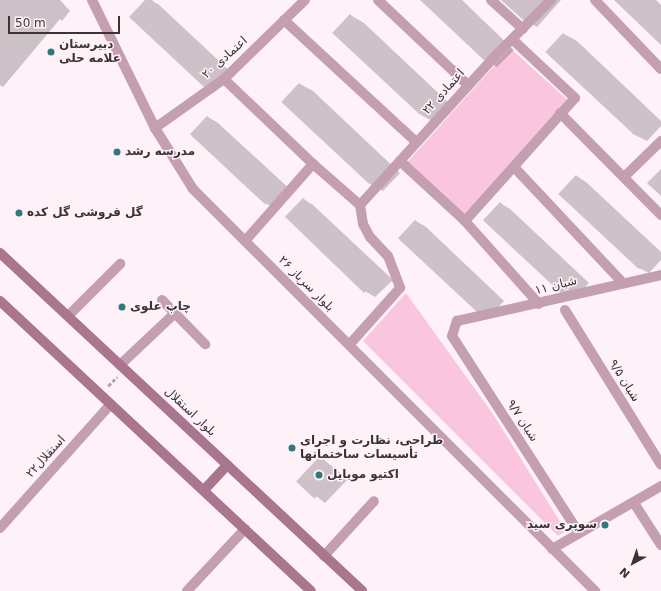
<!DOCTYPE html>
<meta charset="utf-8">
<style>
body{margin:0}
#map{position:relative;width:661px;height:591px;overflow:hidden;background:#fef2f8;font-family:"DejaVu Sans",Cairo,sans-serif}
div>[style]{position:absolute}
[style*='--x']{left:calc(var(--x)*1px);top:calc(var(--y)*1px);width:calc(var(--w)*1px);rotate:calc(var(--a)*1deg)}
.green>*{inset:0;background:#fac6df;transform-origin:0 0}
.shadow>*{inset:0;background:#0003}
.building>*{inset:0;background:#cec2c8;transform-origin:0 0}
.path>*{height:2.5px;margin-top:-1.25px;transform-origin:0;background:repeating-linear-gradient(90deg,#afa7ab 0 4px,transparent 0 6px)}
.street>*{height:10px;margin:-5px;padding:0 5px;transform-origin:5px;border-radius:5px;background:#c49fb0}
.secondary>*{height:10px;margin:-5px;padding:0 5px;transform-origin:5px;border-radius:5px;background:#a9758f}
.dots>*{width:11px;height:11px;translate:-50% -50%;box-sizing:border-box;border:2px solid #fef2f8;border-radius:50%}
span{translate:-50% -50%;white-space:nowrap;text-align:center;line-height:1.15;-webkit-text-stroke:3px #fef2f8;paint-order:stroke}
.poi-label{font-size:12px;color:#393537;font-weight:700}
.left{translate:0 -50%;text-align:left}
.right{translate:-100% -50%;text-align:right}
.street-label{font-size:12px;color:#393537}
.north{position:absolute;left:613px;top:543px;width:40px;height:40px;-webkit-text-stroke:3px #fef2f8;paint-order:stroke;rotate:220deg;font-size:11px;font-weight:700;line-height:16px;text-align:center;color:#393537}
.north::after{content:'';display:block;margin:auto;width:14px;height:18px;background:#393537;clip-path:polygon(50% 0,100% 100%,50% 72%,0 100%)}
.scale{position:absolute;left:8px;top:16px;width:112px;height:18px;box-sizing:border-box;border:2px solid #393537;border-top:0;padding-left:5px;font-size:12px;line-height:14px;white-space:nowrap;color:#393537;-webkit-text-stroke:3px #fef2f8;paint-order:stroke}
</style>
<div id="map">
<div class="green">
<div style="left:510px;top:48px;width:78px;height:154px;rotate:42deg"></div>
<div style="clip-path:polygon(406px 293px,493px 414px,566px 531px,558px 536px,363px 341px)"></div>
</div>
<div class="shadow">
<div style="clip-path:polygon(0 0,60px 0,70px 11px,62px 21px,60px 19px,3px 87px,0 85px)"></div>
<div style="clip-path:polygon(146px 0,158px 4px,232px 73px,215px 92px,205px 87px,130px 17px)"></div>
<div style="clip-path:polygon(421px 0,462px 0,514px 50px,497px 67px,484px 60px)"></div>
<div style="clip-path:polygon(503px 0,561px 0,537px 27px,523px 19px)"></div>
<div style="clip-path:polygon(615px 0,656px 0,661px 5px,661px 43px)"></div>
<div style="clip-path:polygon(350px 15px,364px 23px,451px 105px,434px 122px,421px 115px)"></div>
<div style="clip-path:polygon(564px 34px,577px 41px,661px 121px,661px 126px,647px 141px,633px 134px)"></div>
<div style="clip-path:polygon(300px 84px,313px 91px,400px 173px,383px 191px,370px 184px,283px 102px)"></div>
<div style="clip-path:polygon(208px 117px,218px 123px,293px 192px,277px 210px,267px 204px)"></div>
<div style="clip-path:polygon(576px 176px,586px 182px,661px 252px,661px 260px,649px 273px,639px 268px,560px 194px)"></div>
<div style="clip-path:polygon(303px 199px,313px 205px,393px 280px,375px 297px,365px 291px)"></div>
<div style="clip-path:polygon(500px 203px,510px 209px,589px 283px,573px 300px,563px 295px)"></div>
<div style="clip-path:polygon(416px 221px,426px 227px,504px 301px,488px 318px,478px 312px)"></div>
<div style="clip-path:polygon(320px 457px,348px 479px,325px 503px,298px 482px)"></div>
</div>
<div class="building">
<div style="clip-path:polygon(0 0,55px 0,57px 3px,0 65px)"></div>
<div style="clip-path:polygon(145px 0,152px 0,223px 67px,204px 87px,129px 17px)"></div>
<div style="clip-path:polygon(420px 0,458px 0,502px 42px,484px 60px)"></div>
<div style="clip-path:polygon(501px 0,541px 0,523px 20px)"></div>
<div style="clip-path:polygon(614px 0,652px 0,661px 9px,661px 45px)"></div>
<div style="left:350px;top:14px;width:120px;height:26px;rotate:43deg"></div>
<div style="left:563px;top:33px;width:120px;height:26px;rotate:43deg"></div>
<div style="left:299px;top:83px;width:120px;height:26px;rotate:43deg"></div>
<div style="left:207px;top:116px;width:103px;height:25px;rotate:43deg"></div>
<div style="clip-path:polygon(661px 169px,661px 196px,647px 183px)"></div>
<div style="left:576px;top:175px;width:110px;height:26px;rotate:43deg"></div>
<div style="left:303px;top:198px;width:110px;height:26px;rotate:44deg"></div>
<div style="left:500px;top:202px;width:110px;height:25px;rotate:43deg"></div>
<div style="left:415px;top:220px;width:110px;height:25px;rotate:43deg"></div>
<div style="left:320px;top:456px;width:25px;height:35px;rotate:43deg"></div>
</div>
<div class="path">
<div style="--x:108;--y:386;--w:13;--a:-45"></div>
</div>
<div class="street">
<div style="--x:92;--y:0;--w:143;--a:63.8"></div>
<div style="--x:155;--y:128;--w:72;--a:58.1"></div>
<div style="--x:193;--y:189;--w:569;--a:45"></div>
<div style="--x:378;--y:0;--w:124;--a:43.4"></div>
<div style="--x:491;--y:0;--w:43;--a:42.2"></div>
<div style="--x:595;--y:0;--w:95;--a:46.3"></div>
<div style="--x:284;--y:20;--w:180;--a:42.7"></div>
<div style="--x:224;--y:79;--w:123;--a:43.7"></div>
<div style="--x:313;--y:164;--w:62;--a:41.1"></div>
<div style="--x:360;--y:205;--w:19;--a:81"></div>
<div style="--x:363;--y:224;--w:15;--a:62"></div>
<div style="--x:370;--y:237;--w:26;--a:47"></div>
<div style="--x:388;--y:256;--w:34;--a:69"></div>
<div style="--x:400;--y:288;--w:76;--a:131.8"></div>
<div style="--x:560;--y:113;--w:144;--a:45.3"></div>
<div style="--x:155;--y:128;--w:85;--a:-35.4"></div>
<div style="--x:224;--y:79;--w:113;--a:-44.3"></div>
<div style="--x:400;--y:161;--w:88;--a:42.7"></div>
<div style="--x:465;--y:221;--w:111;--a:48.3"></div>
<div style="--x:514;--y:167;--w:159;--a:46.8"></div>
<div style="--x:624;--y:177;--w:52;--a:-44.2"></div>
<div style="--x:360;--y:205;--w:201;--a:-47.8"></div>
<div style="--x:495;--y:56;--w:79;--a:-45"></div>
<div style="--x:465;--y:221;--w:165;--a:-48.2"></div>
<div style="--x:575;--y:98;--w:85;--a:-136.9"></div>
<div style="--x:245;--y:241;--w:103;--a:-48.6"></div>
<div style="--x:162;--y:300;--w:62;--a:45.7"></div>
<div style="--x:565;--y:310;--w:182;--a:58.2"></div>
<div style="--x:68;--y:316;--w:74;--a:-45"></div>
<div style="--x:120;--y:365;--w:76;--a:-43.4"></div>
<div style="--x:634;--y:503;--w:50;--a:57.3"></div>
<div style="--x:0;--y:528;--w:166;--a:-48.2"></div>
<div style="--x:579;--y:533;--w:234;--a:-122.8"></div>
<div style="--x:452;--y:336;--w:16;--a:-72"></div>
<div style="--x:457;--y:321;--w:209;--a:-12.7"></div>
<div style="--x:552;--y:549;--w:126;--a:-30"></div>
<div style="--x:324;--y:556;--w:74;--a:-47.7"></div>
<div style="--x:187;--y:591;--w:85;--a:-46.9"></div>
</div>
<div class="secondary">
<div style="--x:0;--y:253;--w:495;--a:43"></div>
<div style="--x:0;--y:301;--w:425;--a:43"></div>
<div style="--x:204;--y:490;--w:34;--a:-47"></div>
</div>
<div class="dots">
<div style="left:51px;top:52px;background:#2f787b"></div>
<div style="left:117px;top:152px;background:#2f787b"></div>
<div style="left:19px;top:213px;background:#2f787b"></div>
<div style="left:122px;top:307px;background:#2f787b"></div>
<div style="left:292px;top:448px;background:#2f787b"></div>
<div style="left:319px;top:475px;background:#2f787b"></div>
<div style="left:605px;top:525px;background:#2f787b"></div>
</div>
<div class="poi-label">
<span class="left" style="left:59px;top:52px">دبیرستان<br>علامه حلی</span>
<span class="left" style="left:125px;top:152px">مدرسه رشد</span>
<span class="left" style="left:27px;top:213px">گل فروشی گل کده</span>
<span class="left" style="left:130px;top:307px">چاپ علوی</span>
<span class="left" style="left:300px;top:448px">طراحی، نظارت و اجرای<br>تأسیسات ساختمانها</span>
<span class="left" style="left:327px;top:475px">اکتیو موبایل</span>
<span class="right" style="left:597px;top:525px">سوپری سید</span>
</div>
<div class="street-label">
<span style="left:225px;top:58px;rotate:-42deg">۲۰ اعتمادی</span>
<span style="left:444px;top:92px;rotate:-48deg">۲۲ اعتمادی</span>
<span style="left:306px;top:284px;rotate:45deg">۲۶ بلوار سرباز</span>
<span style="left:556px;top:286px;rotate:-14deg">۱۱ شبان</span>
<span style="left:624px;top:381px;rotate:58deg">۹/۵ شبان</span>
<span style="left:190px;top:412px;rotate:43deg">بلوار استقلال</span>
<span style="left:522px;top:421px;rotate:57deg">۹/۷ شبان</span>
<span style="left:46px;top:457px;rotate:-48deg">استقلال۲۲</span>
</div>
<div class="north">N</div>
<div class="scale">50 m</div>
</div>
